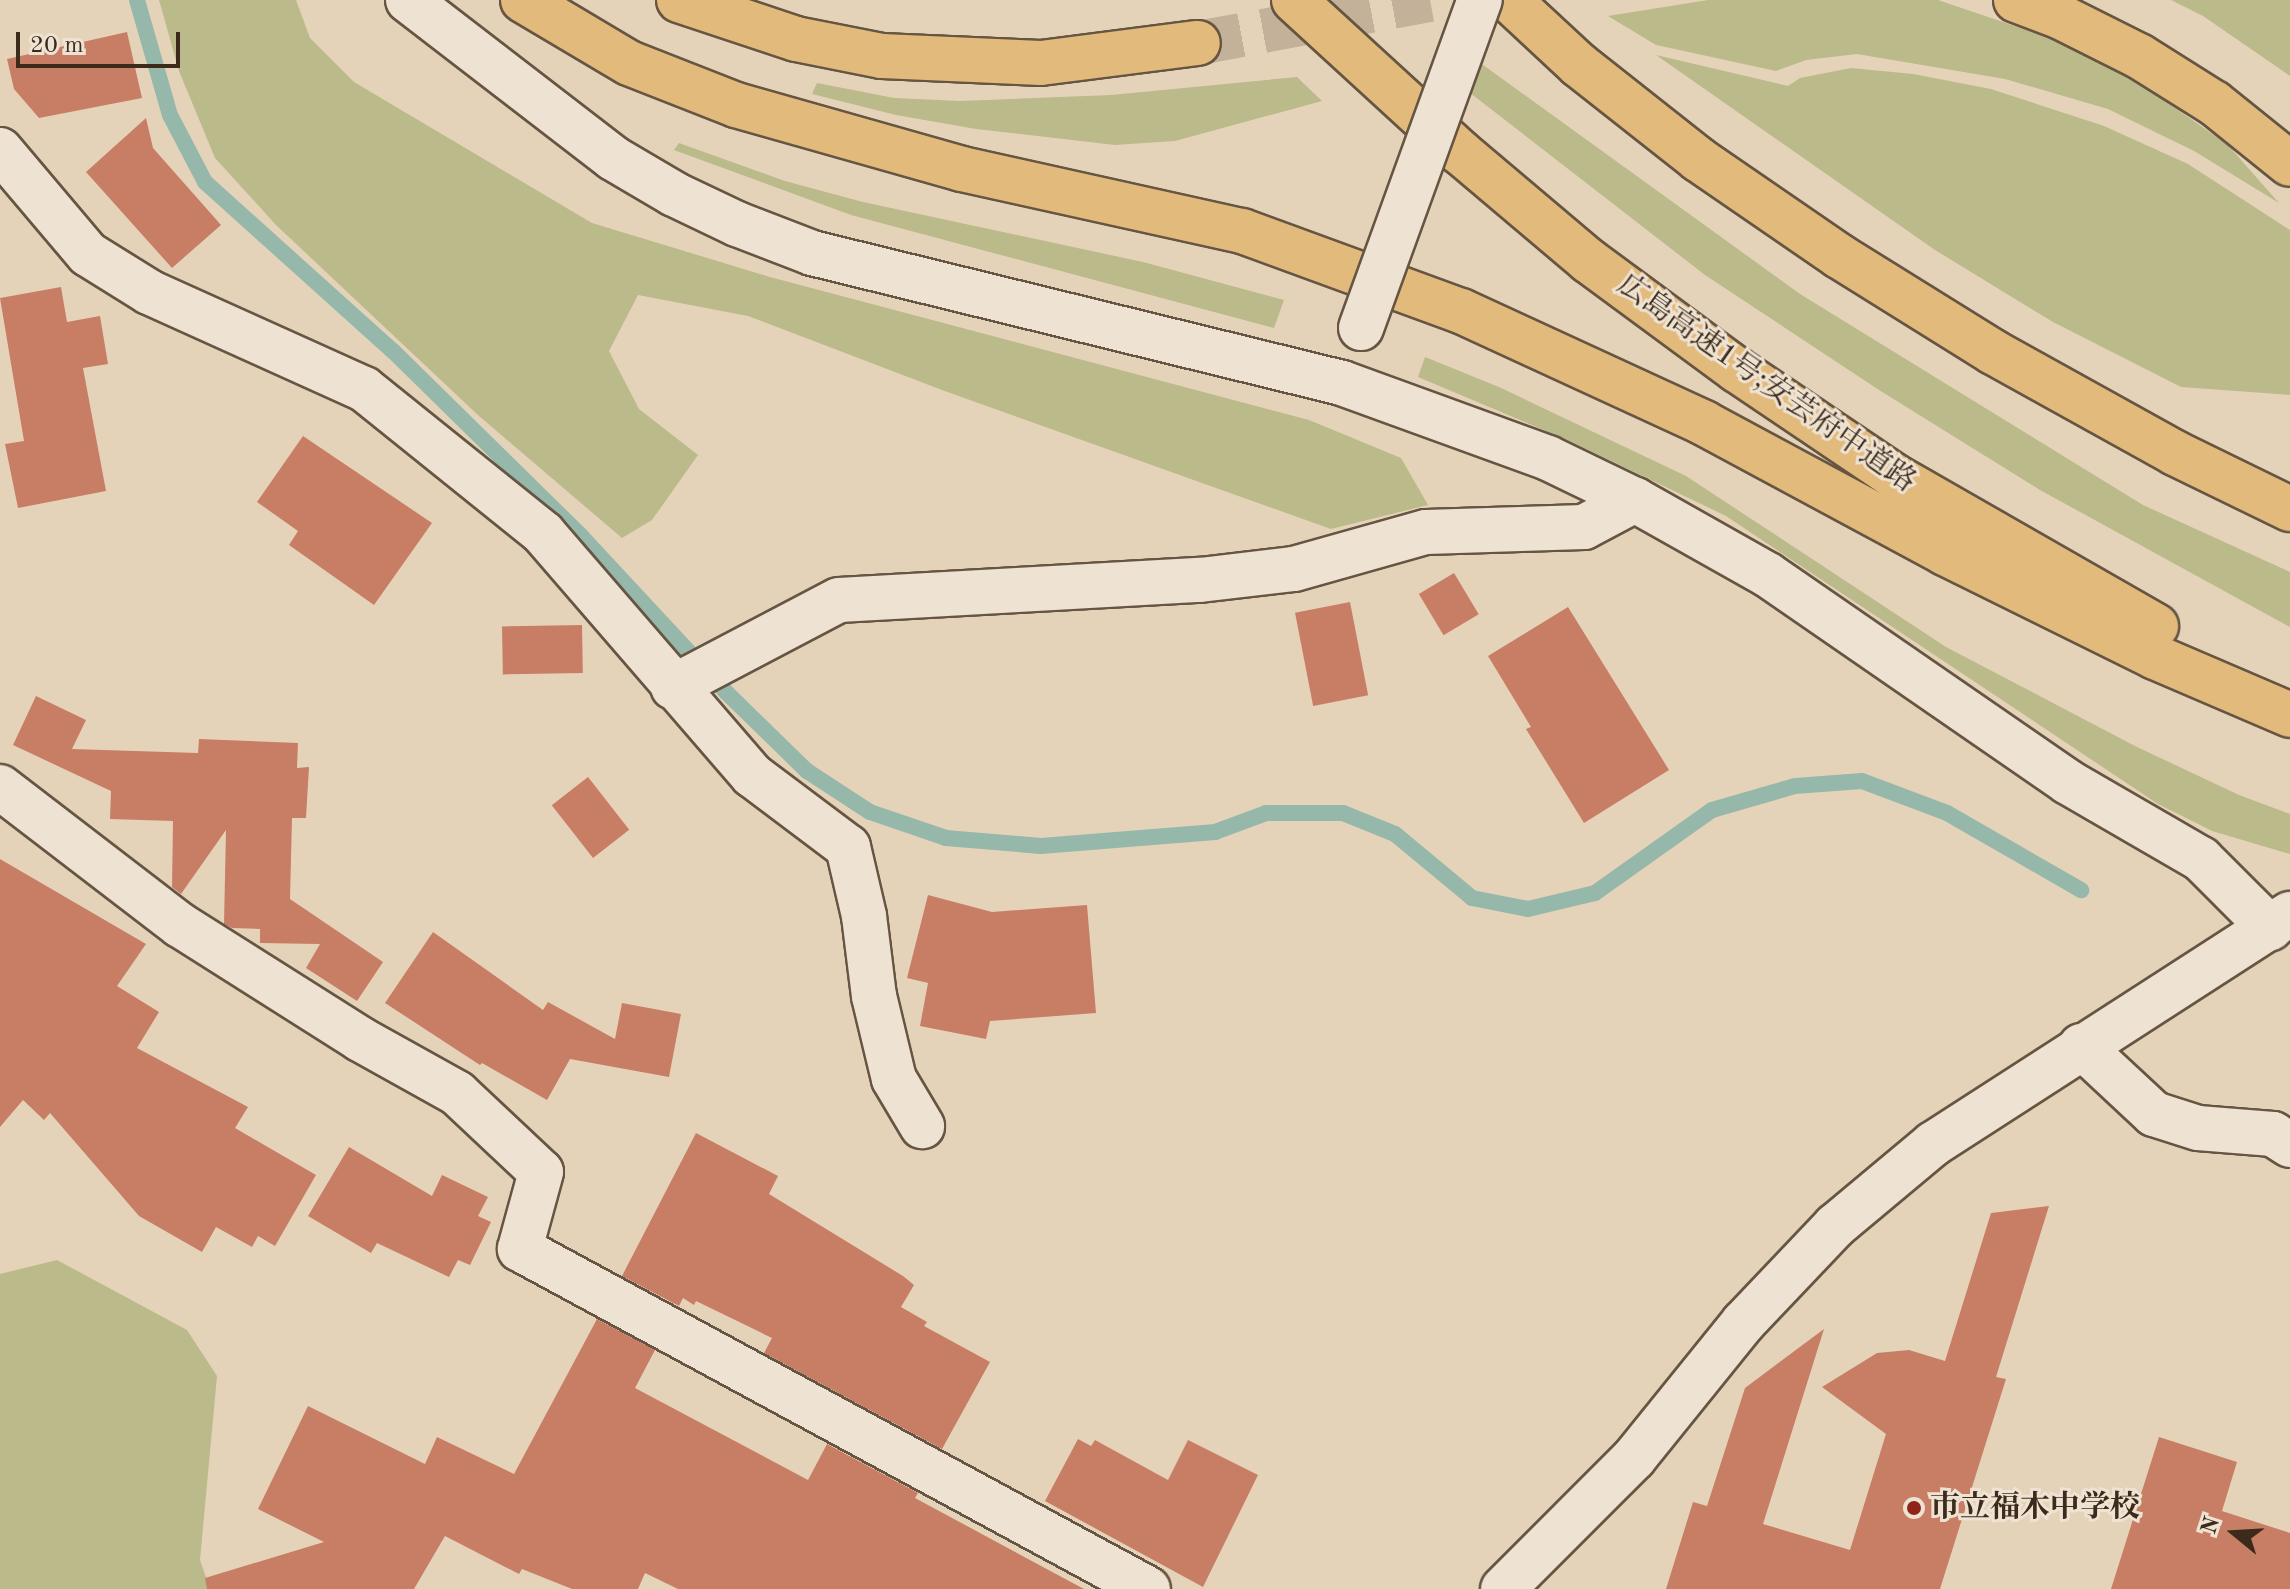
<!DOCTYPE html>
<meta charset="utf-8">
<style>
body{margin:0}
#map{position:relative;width:2290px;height:1589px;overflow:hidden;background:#e5d3b9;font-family:"Old Standard TT","Noto Serif JP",serif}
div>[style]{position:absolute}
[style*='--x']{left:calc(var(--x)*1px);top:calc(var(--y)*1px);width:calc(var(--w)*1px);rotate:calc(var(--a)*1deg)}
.green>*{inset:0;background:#bbba8a}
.stream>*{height:16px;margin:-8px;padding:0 8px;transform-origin:8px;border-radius:8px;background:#96b8ab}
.building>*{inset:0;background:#c77e65;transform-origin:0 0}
.highway-tunnel>*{height:44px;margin-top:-22px;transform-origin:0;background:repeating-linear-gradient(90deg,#c3b199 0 44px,transparent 0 66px)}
.roads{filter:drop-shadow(2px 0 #665542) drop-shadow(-2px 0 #665542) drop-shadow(0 2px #665542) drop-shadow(0 -2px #665542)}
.street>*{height:44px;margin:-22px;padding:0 22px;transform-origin:22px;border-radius:22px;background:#eee2d2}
.secondary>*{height:44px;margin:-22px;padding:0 22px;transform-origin:22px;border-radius:22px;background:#eee2d2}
.highway>*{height:44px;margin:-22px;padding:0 22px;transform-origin:22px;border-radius:22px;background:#e2ba7c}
.bridges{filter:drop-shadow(2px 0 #665542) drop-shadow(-2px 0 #665542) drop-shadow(0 2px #665542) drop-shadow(0 -2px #665542)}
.street-bridge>*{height:44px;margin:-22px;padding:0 22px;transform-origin:22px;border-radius:22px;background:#eee2d2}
.dots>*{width:22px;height:22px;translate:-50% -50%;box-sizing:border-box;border:4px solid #eee2d2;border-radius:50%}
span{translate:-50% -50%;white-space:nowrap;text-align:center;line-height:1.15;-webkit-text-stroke:6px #eee2d2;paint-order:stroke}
.street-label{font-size:30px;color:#3c2b1b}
.poi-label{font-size:30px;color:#3c2b1b;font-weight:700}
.left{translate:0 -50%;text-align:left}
.north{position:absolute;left:2194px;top:1493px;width:80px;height:80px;-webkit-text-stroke:6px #eee2d2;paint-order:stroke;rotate:288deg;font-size:22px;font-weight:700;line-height:32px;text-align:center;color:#3c2b1b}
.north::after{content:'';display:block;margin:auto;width:28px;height:36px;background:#3c2b1b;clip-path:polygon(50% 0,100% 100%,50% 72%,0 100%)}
.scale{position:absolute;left:16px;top:32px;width:164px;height:36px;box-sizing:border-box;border:4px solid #3c2b1b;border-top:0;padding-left:10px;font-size:24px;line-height:28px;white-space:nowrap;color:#3c2b1b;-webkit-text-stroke:6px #eee2d2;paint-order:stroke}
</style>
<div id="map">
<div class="green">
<div style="clip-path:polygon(159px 0,296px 0,310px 38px,354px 82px,592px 223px,770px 277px,1309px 420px,1401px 458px,1428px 505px,1331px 529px,942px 390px,748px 316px,638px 295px,609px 351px,639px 409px,698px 455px,652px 520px,622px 538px,479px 416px,276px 225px,215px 158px,179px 71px)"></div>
<div style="clip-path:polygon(1708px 0,1938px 0,2059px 41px,2136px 81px,2227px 144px,2279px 203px,2194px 151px,2108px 109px,2005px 79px,1857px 54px,1806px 60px,1776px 71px,1656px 45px,1608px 16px)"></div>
<div style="clip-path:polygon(2171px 0,2290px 0,2290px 76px,2203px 16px)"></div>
<div style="clip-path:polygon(1656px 55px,1788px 86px,1800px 78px,1851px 68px,1913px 74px,1991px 89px,2104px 126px,2188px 164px,2290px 230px,2290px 395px,2181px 387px,2053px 322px,1935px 250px)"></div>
<div style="clip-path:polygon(1479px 62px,1800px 294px,2143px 505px,2290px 572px,2290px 627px,2040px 490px,1879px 390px,1705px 275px,1465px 89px)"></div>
<div style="clip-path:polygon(1297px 77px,1322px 101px,1175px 141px,1115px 145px,976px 129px,896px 115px,812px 94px,817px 83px,894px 98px,960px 101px,1111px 95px)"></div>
<div style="clip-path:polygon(679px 143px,785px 181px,863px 202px,1143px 262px,1284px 300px,1274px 328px,851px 215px,674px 150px)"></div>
<div style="clip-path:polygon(1425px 357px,1499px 387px,1686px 476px,1946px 647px,2135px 746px,2239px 795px,2290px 814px,2290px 854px,2212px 831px,2158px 804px,1726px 516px,1570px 441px,1418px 377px)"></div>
<div style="clip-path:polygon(57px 1260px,187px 1330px,217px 1376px,200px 1560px,210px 1589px,0 1589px,0 1274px)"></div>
</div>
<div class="stream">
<div style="--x:137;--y:0;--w:120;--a:74"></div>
<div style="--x:170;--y:115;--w:76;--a:62.4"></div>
<div style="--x:205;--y:182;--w:253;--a:42"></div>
<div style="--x:393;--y:351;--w:265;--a:44.5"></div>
<div style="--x:582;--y:537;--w:213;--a:47.1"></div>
<div style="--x:727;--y:693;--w:112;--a:44.3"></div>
<div style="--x:807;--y:771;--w:75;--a:33.1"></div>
<div style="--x:870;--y:812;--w:80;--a:18.9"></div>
<div style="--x:946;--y:838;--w:95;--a:4.8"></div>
<div style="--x:1041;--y:846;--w:175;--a:-4.6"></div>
<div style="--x:1215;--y:832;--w:54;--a:-20.4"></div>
<div style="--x:1266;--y:813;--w:77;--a:0"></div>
<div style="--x:1343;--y:813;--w:56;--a:22"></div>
<div style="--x:1395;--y:834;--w:100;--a:39.7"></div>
<div style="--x:1472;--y:898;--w:57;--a:11.1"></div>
<div style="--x:1528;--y:909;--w:69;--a:-13.4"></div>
<div style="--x:1595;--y:893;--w:143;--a:-35.4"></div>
<div style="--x:1712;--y:810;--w:86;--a:-16.1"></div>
<div style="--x:1795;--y:786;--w:67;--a:-4.3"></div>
<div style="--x:1862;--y:781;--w:91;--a:20.6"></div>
<div style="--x:1947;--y:813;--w:155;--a:29.9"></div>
</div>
<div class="building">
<div style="clip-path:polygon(127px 32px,142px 98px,39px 118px,14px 89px,7px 59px)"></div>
<div style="clip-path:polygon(146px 118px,153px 148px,221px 225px,172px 268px,86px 172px)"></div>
<div style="clip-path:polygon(61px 287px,67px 322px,100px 316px,108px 364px,83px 368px,106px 491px,18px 508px,5px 444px,24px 441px,0 298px)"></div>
<div style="clip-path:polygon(303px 436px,432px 523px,374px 605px,289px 545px,298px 531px,257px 502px)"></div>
<div style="left:1454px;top:573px;width:48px;height:41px;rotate:59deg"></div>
<div style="left:1350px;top:602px;width:95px;height:56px;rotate:79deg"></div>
<div style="clip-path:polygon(1568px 607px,1669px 770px,1584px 823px,1526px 729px,1531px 727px,1488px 656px)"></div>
<div style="left:582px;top:625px;width:48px;height:80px;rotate:89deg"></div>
<div style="clip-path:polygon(36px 696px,86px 720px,72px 749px,198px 753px,199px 739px,298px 743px,297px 768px,309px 767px,306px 818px,292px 818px,290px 899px,383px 962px,357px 1001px,306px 968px,320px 944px,260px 943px,260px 929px,232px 928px,224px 924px,226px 830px,181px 894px,172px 887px,173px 821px,110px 819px,111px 791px,13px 745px)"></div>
<div style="left:588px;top:777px;width:67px;height:46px;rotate:52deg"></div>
<div style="clip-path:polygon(0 859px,146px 944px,117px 986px,159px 1012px,137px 1048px,248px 1107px,235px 1128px,316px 1175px,275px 1246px,258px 1236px,252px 1247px,216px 1227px,202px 1252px,139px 1216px,50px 1113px,44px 1120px,23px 1100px,0 1127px)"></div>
<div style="clip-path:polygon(928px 895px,992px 912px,1087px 905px,1096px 1013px,990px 1021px,986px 1039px,920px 1026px,928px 983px,907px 978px)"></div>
<div style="clip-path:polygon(433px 932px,543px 1010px,548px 1002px,615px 1039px,622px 1003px,681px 1014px,669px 1077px,570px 1059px,547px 1100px,482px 1063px,480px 1065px,385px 1003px)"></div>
<div style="clip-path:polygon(696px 1133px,778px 1176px,769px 1194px,903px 1276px,914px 1285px,901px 1307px,927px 1322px,924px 1326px,990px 1362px,942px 1449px,764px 1353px,772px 1338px,696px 1301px,694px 1305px,683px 1298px,679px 1306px,622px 1276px)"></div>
<div style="clip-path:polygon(349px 1147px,432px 1196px,442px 1175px,488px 1197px,478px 1216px,491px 1222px,470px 1265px,458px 1260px,449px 1277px,377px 1243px,371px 1253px,308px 1216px)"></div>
<div style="clip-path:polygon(2049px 1206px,1996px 1377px,2006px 1379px,1940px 1589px,1666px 1589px,1693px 1502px,1707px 1506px,1745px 1388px,1824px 1329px,1763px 1524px,1850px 1550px,1886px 1434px,1822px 1387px,1877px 1353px,1909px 1350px,1945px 1361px,1991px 1213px)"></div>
<div style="clip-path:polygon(597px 1319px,655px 1350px,635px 1388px,808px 1480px,827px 1444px,918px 1493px,915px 1498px,1084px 1589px,678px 1589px,645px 1573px,638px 1589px,572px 1589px,522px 1569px,519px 1574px,445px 1536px,414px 1589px,207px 1589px,205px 1578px,324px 1542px,258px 1509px,308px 1406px,425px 1464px,437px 1437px,514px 1474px)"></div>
<div style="clip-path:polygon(2159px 1437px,2237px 1462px,2222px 1511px,2290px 1533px,2290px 1589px,2111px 1589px)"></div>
<div style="clip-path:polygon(1078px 1439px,1091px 1446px,1095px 1440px,1168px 1480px,1188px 1440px,1258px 1475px,1203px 1587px,1045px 1501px)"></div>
</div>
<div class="highway-tunnel">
<div style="--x:1198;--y:43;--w:236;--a:-10.5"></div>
</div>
<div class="roads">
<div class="street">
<div style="--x:408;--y:0;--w:259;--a:37.6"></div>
<div style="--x:613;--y:158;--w:71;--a:30.5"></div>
<div style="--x:674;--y:194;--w:70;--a:25.5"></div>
<div style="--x:737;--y:224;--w:80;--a:21.1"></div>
<div style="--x:812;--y:253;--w:546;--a:13.78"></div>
<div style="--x:1342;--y:383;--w:219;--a:20"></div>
<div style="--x:1548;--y:458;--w:97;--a:25.8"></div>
<div style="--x:1635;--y:500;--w:153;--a:29.4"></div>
<div style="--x:1768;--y:575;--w:364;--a:34.6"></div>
<div style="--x:2068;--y:782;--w:154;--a:30.1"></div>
<div style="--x:2201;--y:859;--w:98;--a:45"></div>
<div style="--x:0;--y:150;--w:136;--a:49.8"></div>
<div style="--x:88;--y:254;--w:72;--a:31.9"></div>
<div style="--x:149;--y:292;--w:236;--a:24.3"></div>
<div style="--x:364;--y:389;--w:230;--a:38.8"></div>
<div style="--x:543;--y:533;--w:320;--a:49.2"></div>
<div style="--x:752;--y:775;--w:120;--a:36.9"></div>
<div style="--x:848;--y:847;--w:71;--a:76.9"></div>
<div style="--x:864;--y:916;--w:81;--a:82.9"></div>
<div style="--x:874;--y:996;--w:85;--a:76.5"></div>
<div style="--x:894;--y:1079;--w:55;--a:59.2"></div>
<div style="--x:673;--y:687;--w:187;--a:-27.7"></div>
<div style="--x:839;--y:600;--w:362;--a:-3.2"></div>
<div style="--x:1200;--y:580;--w:95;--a:-6.7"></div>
<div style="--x:1294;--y:569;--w:137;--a:-15.7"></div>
<div style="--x:1426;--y:532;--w:158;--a:-1.8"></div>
<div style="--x:1584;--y:527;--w:58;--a:-27.9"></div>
<div style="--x:0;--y:787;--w:227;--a:37.5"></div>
<div style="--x:180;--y:925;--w:213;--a:32.3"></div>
<div style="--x:360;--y:1039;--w:111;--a:29.1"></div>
<div style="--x:457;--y:1093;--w:115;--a:43.2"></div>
<div style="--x:541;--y:1172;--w:80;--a:105.3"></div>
<div style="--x:520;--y:1249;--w:714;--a:28.43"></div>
<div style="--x:2081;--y:1046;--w:100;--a:43"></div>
<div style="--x:2154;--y:1114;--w:46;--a:17.7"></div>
<div style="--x:2198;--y:1128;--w:75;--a:4.6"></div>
<div style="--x:2273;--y:1134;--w:20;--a:33"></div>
<div style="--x:1503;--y:1589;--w:185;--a:-45"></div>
<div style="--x:1634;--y:1458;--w:174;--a:-51.1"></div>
</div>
<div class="secondary">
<div style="--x:1743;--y:1323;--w:134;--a:-46.5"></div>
<div style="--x:1835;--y:1226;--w:128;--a:-39.9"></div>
<div style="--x:1933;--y:1144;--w:425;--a:-32.8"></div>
</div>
<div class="highway">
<div style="--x:523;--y:0;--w:123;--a:30.7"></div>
<div style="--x:629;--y:63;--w:115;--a:21.4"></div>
<div style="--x:736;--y:105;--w:235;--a:15.8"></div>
<div style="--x:962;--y:169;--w:287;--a:12.5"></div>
<div style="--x:1242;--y:231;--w:233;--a:20.1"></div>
<div style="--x:1461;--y:311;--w:268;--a:24.7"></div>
<div style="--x:1704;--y:423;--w:274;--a:28.3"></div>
<div style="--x:1945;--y:553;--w:234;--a:26.3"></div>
<div style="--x:2155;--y:657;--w:147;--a:23.2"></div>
<div style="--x:679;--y:0;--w:123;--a:18.4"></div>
<div style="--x:796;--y:39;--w:88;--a:11.2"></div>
<div style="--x:882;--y:56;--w:159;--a:2.5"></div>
<div style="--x:1041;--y:63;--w:158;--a:-7.3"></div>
<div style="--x:1294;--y:0;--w:226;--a:42.5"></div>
<div style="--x:1461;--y:153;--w:167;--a:40.2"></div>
<div style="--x:1589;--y:261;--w:184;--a:36.4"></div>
<div style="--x:1737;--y:370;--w:189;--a:34"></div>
<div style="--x:1894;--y:476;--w:302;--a:29.8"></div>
<div style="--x:1509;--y:0;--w:96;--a:42.9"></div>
<div style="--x:1579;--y:65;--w:152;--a:38.3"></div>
<div style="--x:1698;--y:159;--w:171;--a:34.5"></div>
<div style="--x:1839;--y:256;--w:181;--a:31.9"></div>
<div style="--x:1993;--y:352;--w:208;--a:29"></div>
<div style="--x:2175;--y:453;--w:128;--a:26"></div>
<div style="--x:2016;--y:0;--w:48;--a:20.7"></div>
<div style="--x:2061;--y:17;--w:87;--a:26.6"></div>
<div style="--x:2139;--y:56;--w:89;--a:32.1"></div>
<div style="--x:2214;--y:103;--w:97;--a:38.8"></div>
</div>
</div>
<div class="bridges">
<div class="street-bridge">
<div style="--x:1361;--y:328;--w:349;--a:-70.1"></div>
</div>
</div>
<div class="dots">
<div style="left:1914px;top:1508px;background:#8f2418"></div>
</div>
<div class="street-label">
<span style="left:1766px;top:384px;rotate:35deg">広島高速1号;安芸府中道路</span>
</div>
<div class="poi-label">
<span class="left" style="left:1930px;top:1508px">市立福木中学校</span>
</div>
<div class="north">N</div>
<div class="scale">20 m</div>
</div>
